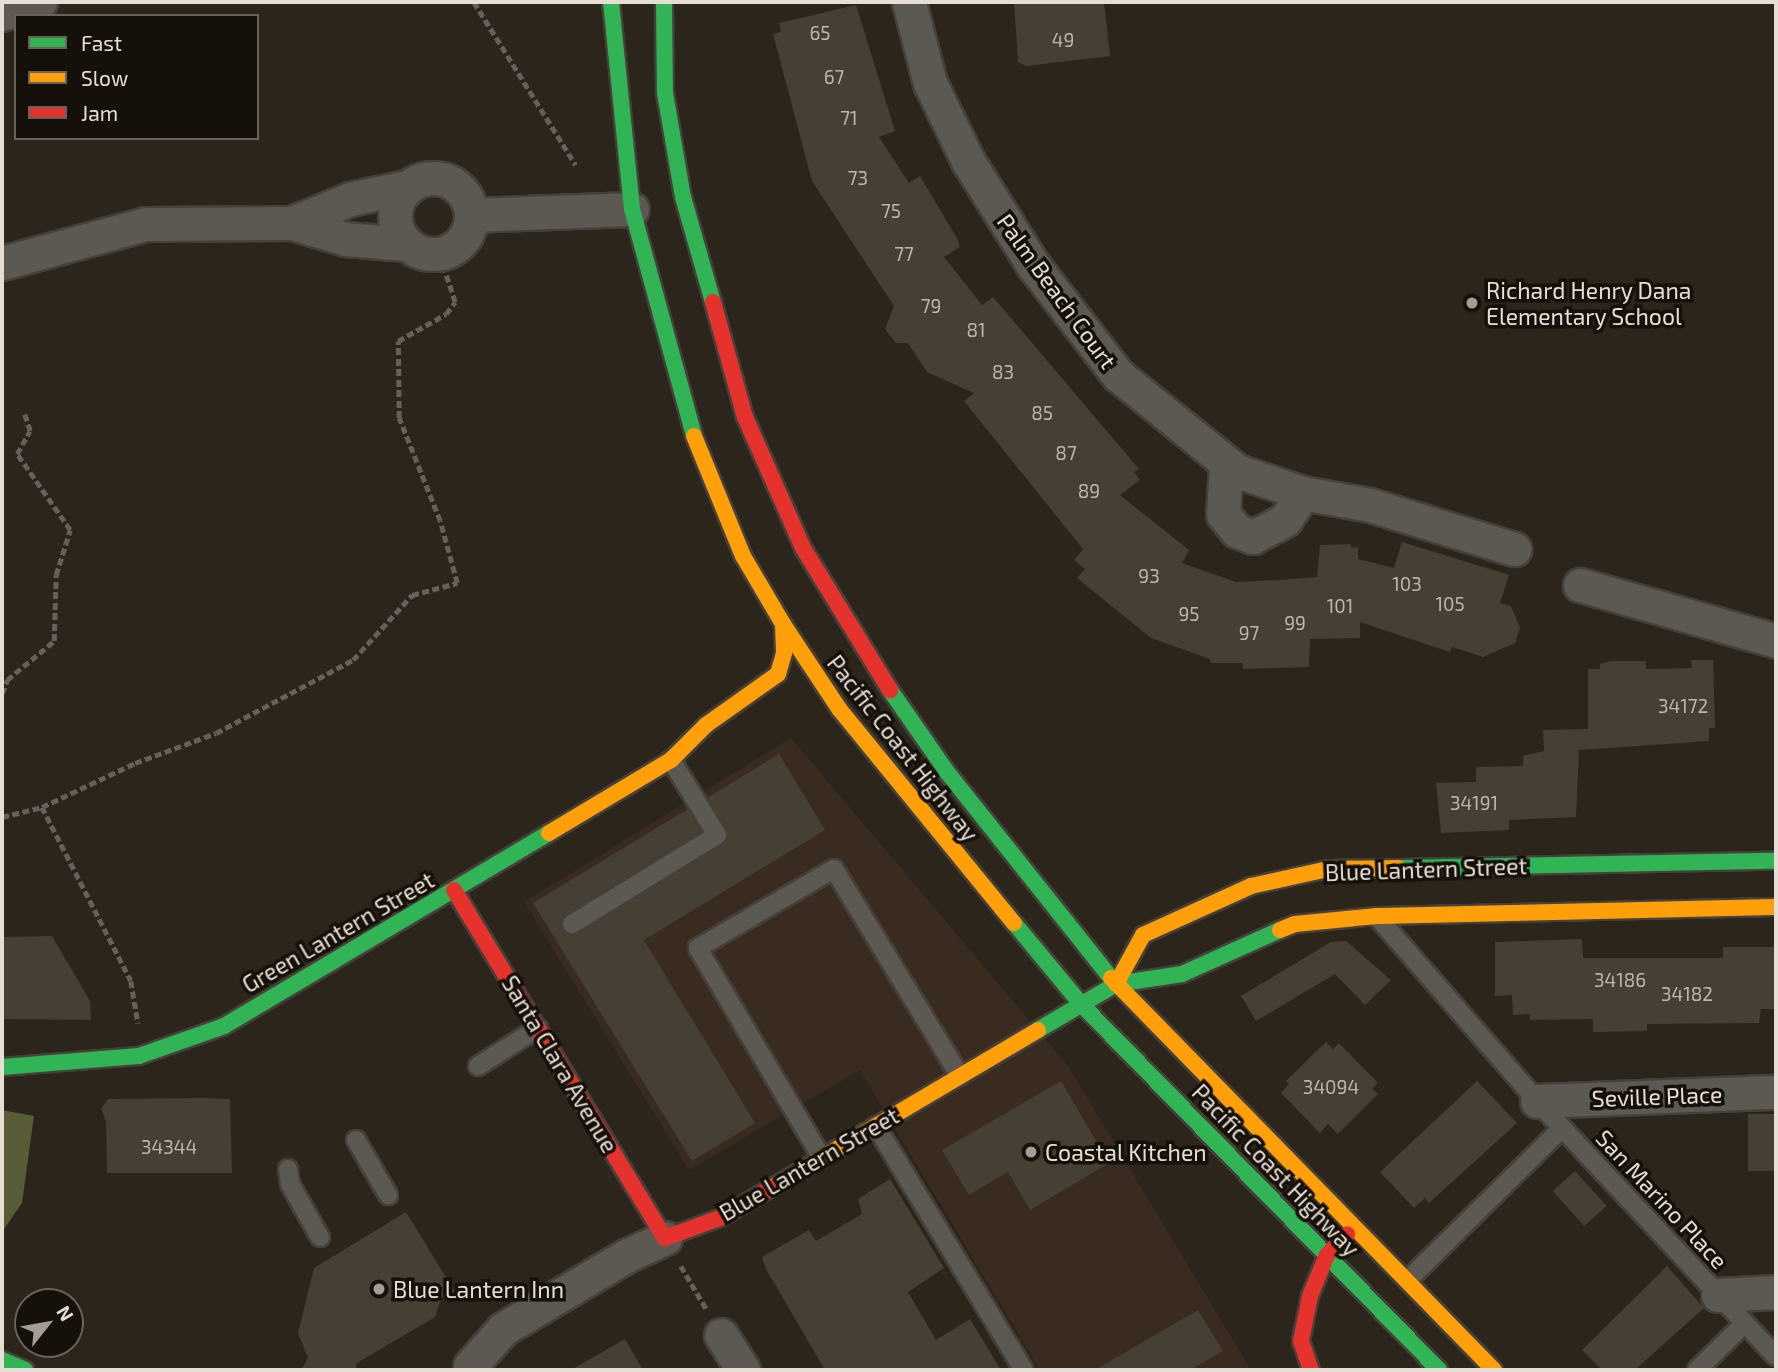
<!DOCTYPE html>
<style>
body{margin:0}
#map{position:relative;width:1778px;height:1372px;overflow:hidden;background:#2b251c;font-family:"Exo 2",sans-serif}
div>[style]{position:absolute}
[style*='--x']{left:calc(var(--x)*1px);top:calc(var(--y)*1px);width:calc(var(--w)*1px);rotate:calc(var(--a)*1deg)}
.commercial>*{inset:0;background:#392b20}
.forest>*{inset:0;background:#585b35}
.building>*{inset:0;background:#463f34;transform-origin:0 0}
.path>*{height:4.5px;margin-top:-2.25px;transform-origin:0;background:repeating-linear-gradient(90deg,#65605a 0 7px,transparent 0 10.5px)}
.roads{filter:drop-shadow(2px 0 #454039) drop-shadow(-2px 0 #454039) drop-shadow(0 2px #454039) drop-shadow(0 -2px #454039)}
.lane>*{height:18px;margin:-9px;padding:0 9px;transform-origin:9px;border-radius:9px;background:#5c5852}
.street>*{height:33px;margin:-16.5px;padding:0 16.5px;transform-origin:16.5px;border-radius:16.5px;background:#5c5852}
.street>.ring{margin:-16.5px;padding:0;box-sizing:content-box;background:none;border:33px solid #5c5852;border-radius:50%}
.fast>*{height:16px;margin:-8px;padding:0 8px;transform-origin:8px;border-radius:8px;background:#30b455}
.slow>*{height:16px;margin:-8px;padding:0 8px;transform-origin:8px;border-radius:8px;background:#ff9f0a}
.jam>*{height:16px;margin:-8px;padding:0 8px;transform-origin:8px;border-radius:8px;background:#e5322d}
.dots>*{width:19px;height:19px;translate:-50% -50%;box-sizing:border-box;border:4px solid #151009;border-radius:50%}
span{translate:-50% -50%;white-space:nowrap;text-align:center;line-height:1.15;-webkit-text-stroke:7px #151009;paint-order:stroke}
.number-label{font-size:19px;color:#beb6ad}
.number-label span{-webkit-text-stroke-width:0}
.poi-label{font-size:23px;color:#e6ded5}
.left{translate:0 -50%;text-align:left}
.street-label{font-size:23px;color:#e6ded5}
.frame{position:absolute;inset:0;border:4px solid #e6ded5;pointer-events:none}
.legend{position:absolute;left:14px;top:14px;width:245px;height:126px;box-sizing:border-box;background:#151009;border:2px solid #69625b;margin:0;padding:9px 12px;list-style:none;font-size:21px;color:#e6ded5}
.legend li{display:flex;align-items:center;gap:14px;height:35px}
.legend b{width:35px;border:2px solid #69625b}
.north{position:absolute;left:14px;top:1288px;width:70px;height:70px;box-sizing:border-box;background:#151009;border:2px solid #69625b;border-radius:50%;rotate:59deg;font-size:19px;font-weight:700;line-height:28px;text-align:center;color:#e6ded5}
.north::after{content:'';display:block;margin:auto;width:24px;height:32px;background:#a59d94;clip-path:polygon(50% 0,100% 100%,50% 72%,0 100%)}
</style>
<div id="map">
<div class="commercial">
<div style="clip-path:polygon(791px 738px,1068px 1066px,1251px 1370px,1040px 1370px,860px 1070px,689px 1170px,524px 902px)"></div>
</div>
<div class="forest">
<div style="clip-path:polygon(2px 1110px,34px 1116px,22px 1203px,2px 1232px)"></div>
</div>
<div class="building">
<div style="clip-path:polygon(1014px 2px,1104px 2px,1110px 56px,1026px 66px,1018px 62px)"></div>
<div style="clip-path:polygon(856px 5px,895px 131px,879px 137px,909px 183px,920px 176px,957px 238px,960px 247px,944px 257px,982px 305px,993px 297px,1139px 469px,1134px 472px,1140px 480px,1120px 495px,1189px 550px,1182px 563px,1236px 582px,1278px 580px,1317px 577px,1320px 545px,1351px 544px,1351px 548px,1358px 547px,1358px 559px,1394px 568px,1402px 542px,1509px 575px,1500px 603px,1511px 606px,1520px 628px,1515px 643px,1483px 657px,1452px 647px,1450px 652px,1360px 622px,1360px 638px,1310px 639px,1309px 667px,1243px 669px,1242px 663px,1211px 663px,1210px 659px,1151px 638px,1077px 578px,1085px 569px,1074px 560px,1083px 549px,964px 401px,974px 393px,927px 372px,908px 343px,896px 343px,885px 329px,894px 306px,812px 181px,773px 34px,781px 32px,779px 23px)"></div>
<div style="clip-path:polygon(1691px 660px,1713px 660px,1715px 728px,1709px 728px,1709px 741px,1579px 750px,1576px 817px,1509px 820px,1509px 830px,1441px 833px,1436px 783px,1476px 782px,1476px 767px,1523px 766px,1523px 756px,1544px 751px,1543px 730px,1588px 729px,1588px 669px,1600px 669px,1600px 664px,1612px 661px,1646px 661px,1646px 669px,1692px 668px)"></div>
<div style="clip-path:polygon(779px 754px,825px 830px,644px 940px,755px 1123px,692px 1161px,533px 903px,688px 809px,701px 831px,566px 915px,563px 930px,578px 934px,723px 844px,727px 830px,707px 798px)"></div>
<div style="clip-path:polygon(52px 936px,90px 1001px,91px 1020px,2px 1019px,2px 937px)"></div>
<div style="clip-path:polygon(1582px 939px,1583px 958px,1723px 958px,1723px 947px,1776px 947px,1776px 1009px,1761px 1009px,1759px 1023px,1647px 1024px,1647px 1031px,1593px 1032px,1593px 1019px,1530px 1020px,1530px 1014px,1513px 1015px,1512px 995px,1495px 996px,1495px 942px)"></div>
<div style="clip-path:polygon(1346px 941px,1391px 980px,1365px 1005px,1335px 974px,1256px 1021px,1241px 996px,1331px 942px)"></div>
<div style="clip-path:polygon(1326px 1042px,1333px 1049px,1339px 1043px,1378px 1083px,1372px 1089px,1378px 1094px,1338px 1134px,1328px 1124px,1320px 1133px,1281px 1093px,1289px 1084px,1286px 1081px)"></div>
<div style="clip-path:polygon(1061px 1081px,1109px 1163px,1030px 1210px,1008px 1172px,969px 1195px,942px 1150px)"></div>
<div style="clip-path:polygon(1477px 1081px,1517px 1123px,1429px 1203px,1425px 1198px,1414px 1208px,1380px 1172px)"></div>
<div style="clip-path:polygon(202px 1098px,230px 1099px,232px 1173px,107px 1173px,106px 1121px,101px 1109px,108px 1099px)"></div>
<div style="left:1776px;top:1114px;width:57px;height:28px;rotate:90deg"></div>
<div style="left:1575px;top:1171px;width:47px;height:30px;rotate:48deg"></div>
<div style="clip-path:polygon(890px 1179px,944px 1268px,908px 1292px,936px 1340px,970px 1319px,1001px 1370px,825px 1370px,766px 1269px,762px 1257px,809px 1230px,816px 1241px,862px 1214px,858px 1199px)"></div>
<div style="clip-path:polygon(406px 1212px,455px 1292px,441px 1299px,435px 1317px,357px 1363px,355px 1370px,301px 1370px,308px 1358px,298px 1333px,314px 1268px)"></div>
<div style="clip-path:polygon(1667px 1266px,1704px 1308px,1635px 1370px,1602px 1370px,1582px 1350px)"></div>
<div style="clip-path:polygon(1198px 1310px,1223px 1351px,1190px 1370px,1095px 1370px)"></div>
<div style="clip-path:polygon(625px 1339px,643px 1370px,571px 1370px)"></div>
</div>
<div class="path">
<div style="--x:474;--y:2;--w:192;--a:58"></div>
<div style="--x:2;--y:694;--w:15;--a:-70"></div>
<div style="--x:7;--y:680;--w:61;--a:-39.7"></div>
<div style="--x:54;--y:641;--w:66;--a:-88.3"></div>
<div style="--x:56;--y:575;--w:47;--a:-72.7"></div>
<div style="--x:70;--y:530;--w:93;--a:-124.9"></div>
<div style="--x:17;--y:454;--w:26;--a:-61"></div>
<div style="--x:30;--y:431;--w:19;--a:-108"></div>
<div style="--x:42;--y:807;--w:195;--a:62.9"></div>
<div style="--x:131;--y:981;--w:43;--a:80.5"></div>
<div style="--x:2;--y:817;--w:41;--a:-14"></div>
<div style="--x:42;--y:807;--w:103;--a:-25.3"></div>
<div style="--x:135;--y:763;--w:86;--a:-20.3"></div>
<div style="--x:216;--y:733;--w:155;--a:-28.1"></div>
<div style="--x:353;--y:660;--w:88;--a:-47.8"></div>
<div style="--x:412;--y:595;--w:47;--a:-14.9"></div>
<div style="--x:457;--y:583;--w:64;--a:-105.3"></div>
<div style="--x:440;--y:521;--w:111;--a:-111.7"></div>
<div style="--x:399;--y:418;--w:77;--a:-90.7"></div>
<div style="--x:398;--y:341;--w:55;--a:-29.4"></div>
<div style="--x:446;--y:314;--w:15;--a:-53"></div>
<div style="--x:455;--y:302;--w:51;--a:-108.4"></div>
<div style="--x:681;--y:1266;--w:51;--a:59.4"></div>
</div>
<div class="roads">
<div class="lane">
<div style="--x:1379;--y:919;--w:241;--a:49"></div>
<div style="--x:1537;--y:1101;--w:349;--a:46.9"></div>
<div style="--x:572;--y:924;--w:170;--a:-31.5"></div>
<div style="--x:717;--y:835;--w:88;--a:-121.5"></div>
<div style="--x:478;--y:1066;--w:71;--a:-32.3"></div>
<div style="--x:876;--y:1126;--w:285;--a:58.8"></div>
<div style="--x:356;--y:1140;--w:64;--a:59.8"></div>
<div style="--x:822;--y:1158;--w:244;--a:-120.6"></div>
<div style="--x:698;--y:948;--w:157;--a:-30.2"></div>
<div style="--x:834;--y:869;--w:242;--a:58.7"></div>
<div style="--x:288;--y:1169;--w:15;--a:82"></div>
<div style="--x:290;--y:1184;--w:61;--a:60.5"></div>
<div style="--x:1408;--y:1280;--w:216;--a:-44.6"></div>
<div style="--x:1697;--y:1370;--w:67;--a:-44.4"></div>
</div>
<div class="street">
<div style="--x:909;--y:2;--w:84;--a:75.5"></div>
<div style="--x:930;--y:83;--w:87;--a:64"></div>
<div style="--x:968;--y:161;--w:123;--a:58"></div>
<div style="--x:1033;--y:265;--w:139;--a:52.3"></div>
<div style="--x:1118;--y:375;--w:153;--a:38.9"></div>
<div style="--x:1237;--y:471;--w:70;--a:18.4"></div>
<div style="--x:1303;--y:493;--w:68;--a:10.2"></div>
<div style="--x:1370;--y:505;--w:151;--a:17"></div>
<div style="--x:2;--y:14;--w:40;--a:-18"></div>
<div class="ring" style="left:395px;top:178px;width:43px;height:43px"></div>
<div style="--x:471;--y:215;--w:161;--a:-2.1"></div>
<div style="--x:292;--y:223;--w:63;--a:-22.5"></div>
<div style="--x:350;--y:199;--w:57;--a:-12.1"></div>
<div style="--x:2;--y:263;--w:149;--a:-15.2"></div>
<div style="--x:146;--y:224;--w:146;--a:-0.4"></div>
<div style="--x:292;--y:223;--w:56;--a:16.5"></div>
<div style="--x:346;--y:239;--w:60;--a:4.8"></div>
<div style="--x:1226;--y:464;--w:50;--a:93.4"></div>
<div style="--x:1223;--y:514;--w:22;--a:51"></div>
<div style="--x:1237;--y:531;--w:17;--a:21"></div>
<div style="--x:1253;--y:537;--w:36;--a:-28"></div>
<div style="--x:1285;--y:520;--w:32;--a:-56"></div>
<div style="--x:1580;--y:585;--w:204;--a:15.9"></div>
<div style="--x:1537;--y:1101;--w:239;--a:-2.2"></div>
<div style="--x:1718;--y:1295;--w:58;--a:-3"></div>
<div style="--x:721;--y:1335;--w:41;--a:57.8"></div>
<div style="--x:470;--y:1366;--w:50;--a:-48.3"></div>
<div style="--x:503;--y:1329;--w:143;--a:-30.7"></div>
<div style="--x:626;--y:1256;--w:43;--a:-24.8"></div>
</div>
<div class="fast">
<div style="--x:611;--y:2;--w:208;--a:84.2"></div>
<div style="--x:632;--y:209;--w:235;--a:74.7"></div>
<div style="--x:664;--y:2;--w:91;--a:89.4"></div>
<div style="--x:665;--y:93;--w:106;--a:80.2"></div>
<div style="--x:683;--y:197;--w:109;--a:74.1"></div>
<div style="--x:890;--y:690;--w:100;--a:55.2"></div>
<div style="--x:947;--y:772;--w:263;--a:51.5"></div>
<div style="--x:1398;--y:868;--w:378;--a:-1.1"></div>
<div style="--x:1014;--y:923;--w:105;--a:50.4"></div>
<div style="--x:1081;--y:1004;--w:512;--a:45.63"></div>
<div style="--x:1038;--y:1030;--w:91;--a:-30.5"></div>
<div style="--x:1116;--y:984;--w:67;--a:-8.6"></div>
<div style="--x:1182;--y:974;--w:107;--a:-24.2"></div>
<div style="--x:2;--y:1067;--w:137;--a:-4.6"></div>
<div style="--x:139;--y:1056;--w:90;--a:-19.4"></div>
<div style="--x:224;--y:1026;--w:378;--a:-30.7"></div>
<div style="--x:2;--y:1360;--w:25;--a:23"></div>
</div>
<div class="slow">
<div style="--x:694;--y:436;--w:130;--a:67.8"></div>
<div style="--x:743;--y:556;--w:79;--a:59.5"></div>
<div style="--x:783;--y:624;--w:103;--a:56.5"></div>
<div style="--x:840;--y:710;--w:275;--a:50.8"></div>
<div style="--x:671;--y:760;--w:49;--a:-45"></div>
<div style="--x:706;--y:725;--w:88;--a:-35.3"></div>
<div style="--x:778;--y:674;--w:22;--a:-74"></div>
<div style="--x:784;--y:653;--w:29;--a:-92"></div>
<div style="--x:549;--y:833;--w:142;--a:-30.9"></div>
<div style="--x:1280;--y:930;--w:16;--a:-22"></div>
<div style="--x:1295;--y:924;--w:82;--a:-5.6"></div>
<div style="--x:1377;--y:916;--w:399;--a:-1.3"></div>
<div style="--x:1111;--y:978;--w:548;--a:45.67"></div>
<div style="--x:1116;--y:984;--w:56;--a:-61.1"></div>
<div style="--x:1143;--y:935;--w:119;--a:-24.4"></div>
<div style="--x:1251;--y:886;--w:79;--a:-12.4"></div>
<div style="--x:1328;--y:869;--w:70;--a:-0.8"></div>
<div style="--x:771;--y:1188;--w:310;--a:-30.6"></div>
</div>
<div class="jam">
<div style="--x:713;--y:302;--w:119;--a:74.5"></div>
<div style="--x:745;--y:417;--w:143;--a:66.1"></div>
<div style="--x:803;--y:548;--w:167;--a:58.5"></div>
<div style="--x:454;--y:890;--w:407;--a:58.8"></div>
<div style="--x:665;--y:1238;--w:61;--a:-20.2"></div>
<div style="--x:722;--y:1217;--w:57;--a:-30.6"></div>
<div style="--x:1311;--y:1370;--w:31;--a:-109"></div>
<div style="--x:1301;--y:1341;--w:46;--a:-78.7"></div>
<div style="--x:1310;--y:1296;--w:44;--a:-67.5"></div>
<div style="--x:1327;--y:1255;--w:29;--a:-46"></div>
</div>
</div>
<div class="dots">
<div style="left:1472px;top:303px;background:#a59d94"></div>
<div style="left:1031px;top:1152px;background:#a59d94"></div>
<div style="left:379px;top:1289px;background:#a59d94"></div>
</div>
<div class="number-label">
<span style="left:820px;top:33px">65</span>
<span style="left:1063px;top:40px">49</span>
<span style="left:834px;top:77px">67</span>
<span style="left:849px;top:118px">71</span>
<span style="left:858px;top:178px">73</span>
<span style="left:891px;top:211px">75</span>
<span style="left:904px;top:254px">77</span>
<span style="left:931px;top:306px">79</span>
<span style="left:976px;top:330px">81</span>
<span style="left:1003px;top:372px">83</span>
<span style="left:1042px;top:413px">85</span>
<span style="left:1066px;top:453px">87</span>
<span style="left:1089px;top:491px">89</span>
<span style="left:1149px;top:576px">93</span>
<span style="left:1407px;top:584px">103</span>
<span style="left:1450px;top:604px">105</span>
<span style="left:1340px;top:606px">101</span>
<span style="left:1189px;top:614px">95</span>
<span style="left:1295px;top:623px">99</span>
<span style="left:1249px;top:633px">97</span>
<span style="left:1683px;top:706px">34172</span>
<span style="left:1474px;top:803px">34191</span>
<span style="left:1620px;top:980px">34186</span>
<span style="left:1687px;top:994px">34182</span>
<span style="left:1331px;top:1087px">34094</span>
<span style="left:169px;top:1147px">34344</span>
</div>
<div class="poi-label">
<span class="left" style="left:1486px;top:303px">Richard Henry Dana<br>Elementary School</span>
<span class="left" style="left:1045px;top:1152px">Coastal Kitchen</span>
<span class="left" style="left:393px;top:1289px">Blue Lantern Inn</span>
</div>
<div class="street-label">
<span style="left:1057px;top:291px;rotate:54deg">Palm Beach Court</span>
<span style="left:903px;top:748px;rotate:52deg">Pacific Coast Highway</span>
<span style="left:1426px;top:869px;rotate:-2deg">Blue Lantern Street</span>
<span style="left:338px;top:932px;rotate:-30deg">Green Lantern Street</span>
<span style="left:560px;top:1064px;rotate:59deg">Santa Clara Avenue</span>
<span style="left:1657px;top:1096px;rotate:-2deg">Seville Place</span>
<span style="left:809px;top:1164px;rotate:-30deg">Blue Lantern Street</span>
<span style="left:1276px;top:1170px;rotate:46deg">Pacific Coast Highway</span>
<span style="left:1662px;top:1199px;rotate:47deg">San Marino Place</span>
</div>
<div class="frame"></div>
<ul class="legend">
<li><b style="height:9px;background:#30b455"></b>Fast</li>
<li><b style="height:9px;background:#ff9f0a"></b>Slow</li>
<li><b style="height:9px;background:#e5322d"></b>Jam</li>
</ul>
<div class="north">N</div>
</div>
